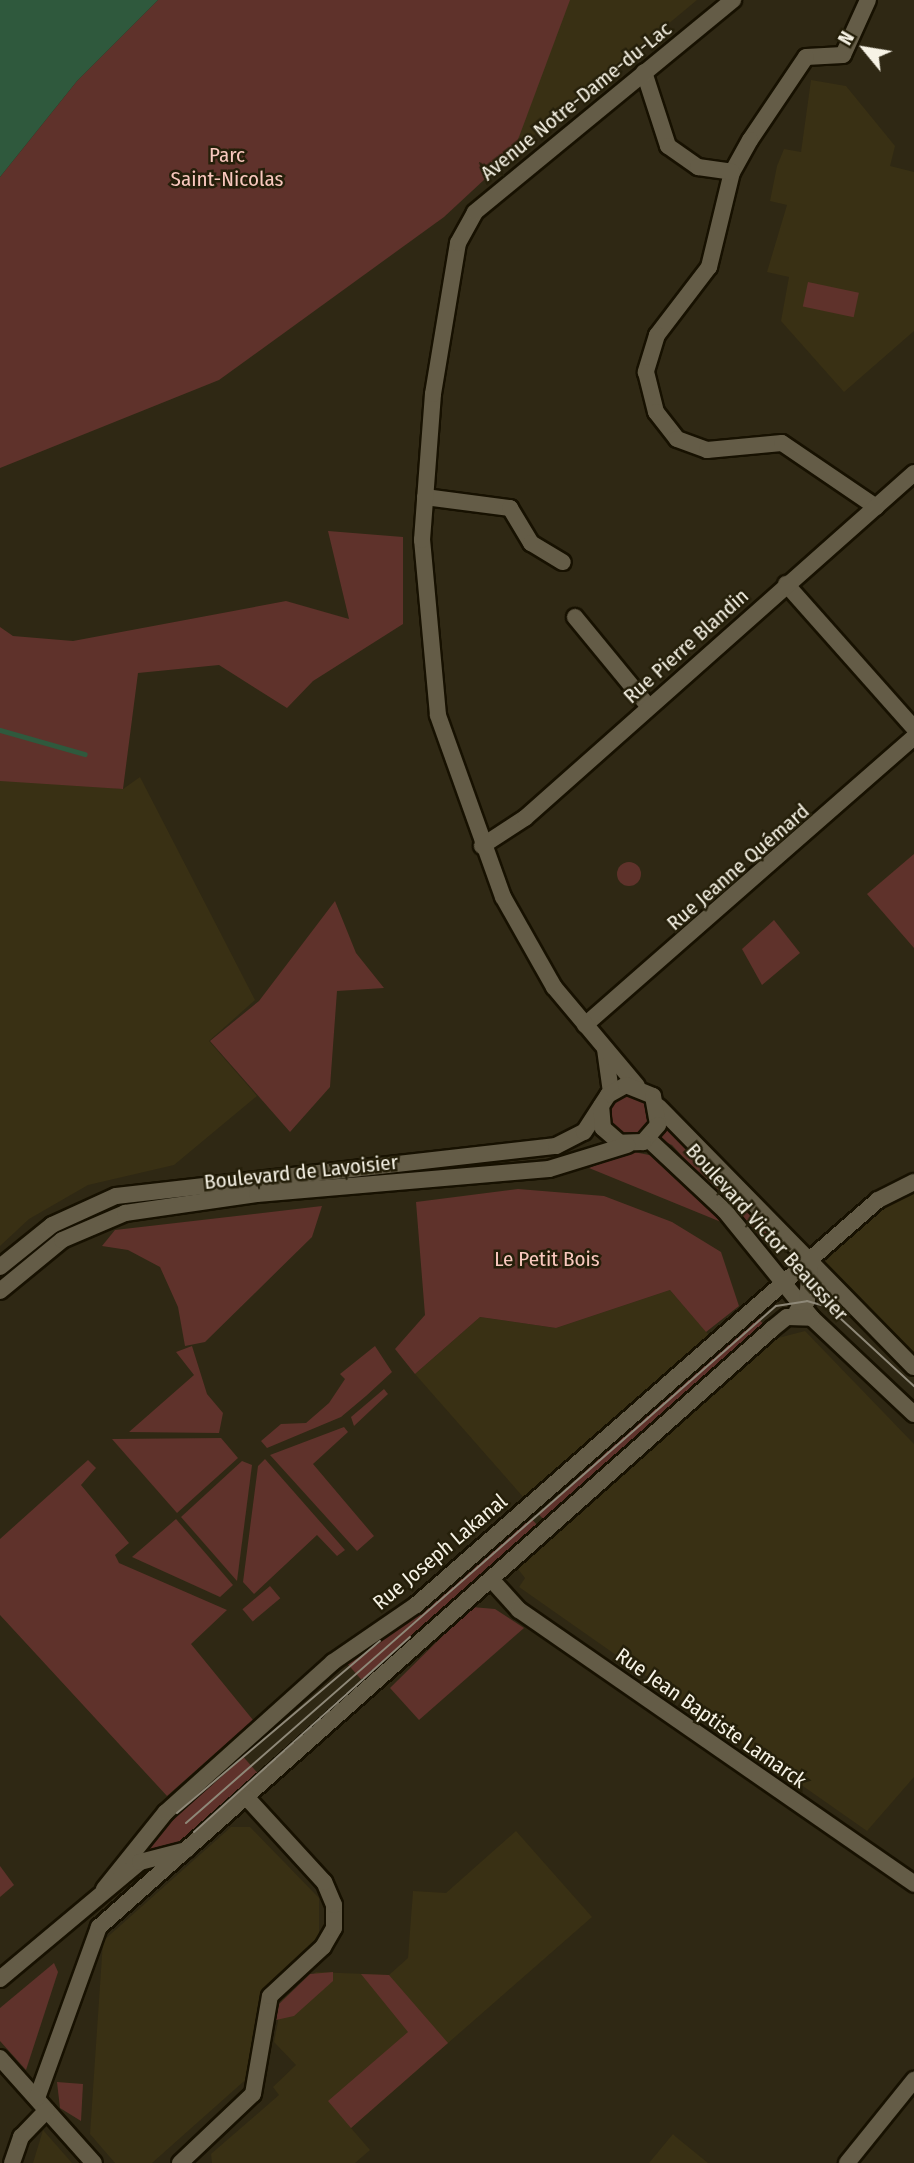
<!DOCTYPE html>
<meta charset="utf-8">
<style>
body{margin:0}
#map{position:relative;width:914px;height:2163px;overflow:hidden;background:#2f2814;font-family:"Fira Sans Condensed",sans-serif}
div>[style]{position:absolute}
[style*='--x']{left:calc(var(--x)*1px);top:calc(var(--y)*1px);width:calc(var(--w)*1px);rotate:calc(var(--a)*1deg)}
.built>*{inset:0;background:#393014}
.green>*{inset:0;background:#5f322b;transform-origin:0 0}
.round{border-radius:50%}
.water>*{inset:0;background:#2f593d}
.stream>*{height:4.5px;margin:-2.25px;padding:0 2.25px;transform-origin:2.25px;border-radius:2.25px;background:#2f593d}
.roads{filter:drop-shadow(2px 0 #171101) drop-shadow(-2px 0 #171101) drop-shadow(0 2px #171101) drop-shadow(0 -2px #171101)}
.street>*{height:16px;margin:-8px;padding:0 8px;transform-origin:8px;border-radius:8px;background:#645c47}
.tram>*{height:2px;margin:-1px;padding:0 1px;transform-origin:1px;border-radius:1px;background:#8e8878}
span{translate:-50% -50%;white-space:nowrap;text-align:center;line-height:1.15;-webkit-text-stroke:5px #251f0a;paint-order:stroke}
.street-label{font-size:21px;color:#f7f3e6}
.park-label{font-size:21px;color:#f9c8be}
.north{position:absolute;left:830px;top:14px;width:70px;height:70px;-webkit-text-stroke:5px #251f0a;paint-order:stroke;rotate:300deg;font-size:19px;font-weight:700;line-height:28px;text-align:center;color:#f7f3e6}
.north::after{content:'';display:block;margin:auto;width:24px;height:32px;background:#f7f3e6;clip-path:polygon(50% 0,100% 100%,50% 72%,0 100%)}
</style>
<div id="map">
<div class="built">
<div style="clip-path:polygon(562px 0,697px 0,513px 153px)"></div>
<div style="clip-path:polygon(811px 80px,846px 86px,895px 146px,890px 166px,914px 172px,914px 331px,844px 392px,781px 321px,789px 277px,767px 272px,787px 205px,770px 201px,777px 166px,784px 149px,801px 152px)"></div>
<div style="clip-path:polygon(8px 777px,123px 789px,140px 777px,255px 1000px,209px 1041px,257px 1096px,174px 1165px,88px 1185px,29px 1219px,0 1246px,0 781px)"></div>
<div style="clip-path:polygon(914px 1187px,914px 1354px,819px 1268px,873px 1213px)"></div>
<div style="clip-path:polygon(670px 1290px,709px 1335px,524px 1498px,415px 1374px,480px 1317px,556px 1328px)"></div>
<div style="clip-path:polygon(805px 1331px,914px 1444px,914px 1777px,867px 1831px,519px 1587px,525px 1578px,518px 1569px,778px 1338px)"></div>
<div style="clip-path:polygon(231px 1827px,250px 1827px,319px 1898px,319px 1941px,260px 2001px,252px 2074px,152px 2163px,115px 2163px,90px 2134px,103px 1941px)"></div>
<div style="clip-path:polygon(516px 1831px,592px 1917px,351px 2128px,370px 2150px,355px 2163px,212px 2163px,211px 2154px,279px 2095px,273px 2087px,296px 2065px,274px 2042px,282px 2000px,316px 1972px,389px 1975px,408px 1958px,413px 1891px,446px 1893px)"></div>
<div style="clip-path:polygon(43px 2130px,72px 2163px,33px 2163px)"></div>
<div style="clip-path:polygon(673px 2134px,676px 2137px,708px 2163px,649px 2163px)"></div>
</div>
<div class="green">
<div style="clip-path:polygon(158px 0,570px 0,513px 153px,444px 217px,219px 380px,0 468px,0 177px,77px 81px)"></div>
<div style="left:808px;top:282px;width:52px;height:25px;rotate:12deg"></div>
<div style="clip-path:polygon(328px 531px,403px 537px,403px 624px,313px 681px,287px 708px,219px 665px,138px 673px,123px 789px,0 781px,0 627px,13px 636px,73px 641px,286px 601px,349px 619px)"></div>
<div style="clip-path:polygon(914px 854px,914px 948px,867px 894px)"></div>
<div class="round" style="left:617px;top:862px;width:24px;height:24px"></div>
<div style="clip-path:polygon(335px 901px,356px 953px,384px 988px,337px 991px,330px 1087px,290px 1132px,210px 1041px,259px 1001px)"></div>
<div style="clip-path:polygon(774px 920px,800px 953px,762px 985px,742px 949px)"></div>
<div class="round" style="left:610px;top:1094px;width:40px;height:40px"></div>
<div style="clip-path:polygon(666px 1122px,769px 1234px,760px 1242px,672px 1145px,658px 1139px)"></div>
<div style="clip-path:polygon(629px 1151px,664px 1158px,726px 1224px,589px 1168px)"></div>
<div style="clip-path:polygon(518px 1189px,604px 1196px,672px 1222px,721px 1252px,739px 1306px,706px 1332px,670px 1290px,556px 1328px,480px 1317px,415px 1374px,395px 1349px,425px 1315px,416px 1202px)"></div>
<div style="clip-path:polygon(322px 1206px,312px 1237px,205px 1342px,185px 1346px,178px 1307px,160px 1267px,128px 1250px,102px 1246px,115px 1230px)"></div>
<div style="left:754px;top:1314px;width:19px;height:294px;rotate:47deg"></div>
<div style="clip-path:polygon(192px 1346px,207px 1394px,223px 1413px,219px 1433px,129px 1432px,194px 1375px,176px 1352px)"></div>
<div style="clip-path:polygon(375px 1346px,392px 1372px,366px 1396px,341px 1417px,267px 1448px,261px 1441px,281px 1424px,306px 1423px,329px 1403px,345px 1379px,340px 1374px)"></div>
<div style="clip-path:polygon(384px 1389px,388px 1394px,354px 1426px,351px 1417px)"></div>
<div style="clip-path:polygon(344px 1427px,348px 1432px,313px 1464px,374px 1536px,357px 1551px,270px 1455px)"></div>
<div style="clip-path:polygon(221px 1438px,238px 1458px,177px 1513px,112px 1439px)"></div>
<div style="clip-path:polygon(265px 1459px,345px 1550px,337px 1556px,317px 1535px,254px 1594px,243px 1582px,258px 1466px)"></div>
<div style="clip-path:polygon(88px 1460px,96px 1468px,81px 1485px,129px 1543px,115px 1555px,119px 1563px,227px 1610px,191px 1644px,253px 1720px,167px 1796px,0 1615px,0 1539px)"></div>
<div style="clip-path:polygon(242px 1461px,252px 1465px,237px 1581px,181px 1517px)"></div>
<div style="clip-path:polygon(527px 1514px,540px 1528px,366px 1685px,345px 1661px)"></div>
<div style="clip-path:polygon(176px 1519px,233px 1585px,220px 1597px,132px 1557px)"></div>
<div style="left:270px;top:1586px;width:16px;height:36px;rotate:50deg"></div>
<div style="clip-path:polygon(472px 1607px,495px 1609px,524px 1628px,419px 1720px,390px 1688px)"></div>
<div style="clip-path:polygon(240px 1753px,261px 1777px,183px 1843px,140px 1854px,161px 1824px)"></div>
<div style="clip-path:polygon(0 1866px,14px 1885px,0 1897px)"></div>
<div style="clip-path:polygon(54px 1963px,58px 1972px,26px 2070px,0 2041px,0 2008px)"></div>
<div style="clip-path:polygon(333px 1972px,333px 1981px,294px 2016px,276px 2020px,279px 2004px,310px 1974px)"></div>
<div style="clip-path:polygon(361px 1974px,389px 1975px,448px 2043px,351px 2128px,328px 2101px,408px 2032px)"></div>
<div style="clip-path:polygon(57px 2082px,83px 2084px,81px 2121px,60px 2108px)"></div>
</div>
<div class="water">
<div style="clip-path:polygon(0 0,158px 0,77px 81px,0 177px)"></div>
</div>
<div class="stream">
<div style="--x:0;--y:730;--w:88;--a:15.8"></div>
</div>
<div class="roads">
<div class="street">
<div style="--x:868;--y:0;--w:60;--a:114.4"></div>
<div style="--x:843;--y:55;--w:37;--a:177"></div>
<div style="--x:806;--y:57;--w:100;--a:124"></div>
<div style="--x:750;--y:140;--w:37;--a:119"></div>
<div style="--x:732;--y:172;--w:98;--a:103.6"></div>
<div style="--x:709;--y:267;--w:86;--a:127.4"></div>
<div style="--x:657;--y:335;--w:39;--a:107"></div>
<div style="--x:646;--y:372;--w:41;--a:76"></div>
<div style="--x:656;--y:412;--w:34;--a:52"></div>
<div style="--x:677;--y:439;--w:32;--a:20"></div>
<div style="--x:707;--y:450;--w:75;--a:-5.3"></div>
<div style="--x:782;--y:443;--w:114;--a:34.2"></div>
<div style="--x:644;--y:72;--w:78;--a:72"></div>
<div style="--x:668;--y:146;--w:37;--a:35"></div>
<div style="--x:698;--y:167;--w:34;--a:8"></div>
<div style="--x:425;--y:497;--w:86;--a:7.4"></div>
<div style="--x:510;--y:508;--w:41;--a:59"></div>
<div style="--x:531;--y:543;--w:37;--a:31"></div>
<div style="--x:786;--y:584;--w:193;--a:48.4"></div>
<div style="--x:575;--y:617;--w:115;--a:50.6"></div>
<div style="--x:482;--y:846;--w:51;--a:-33.1"></div>
<div style="--x:525;--y:818;--w:520;--a:-41.57"></div>
<div style="--x:585;--y:1025;--w:437;--a:-41.2"></div>
<div style="--x:605;--y:1049;--w:43;--a:82.1"></div>
<div style="--x:637;--y:1086;--w:129;--a:-130"></div>
<div style="--x:554;--y:987;--w:103;--a:-119.5"></div>
<div style="--x:503;--y:897;--w:193;--a:-109.7"></div>
<div style="--x:438;--y:715;--w:176;--a:-95.2"></div>
<div style="--x:422;--y:540;--w:146;--a:-85.7"></div>
<div style="--x:433;--y:394;--w:153;--a:-80.6"></div>
<div style="--x:458;--y:243;--w:35;--a:-61"></div>
<div style="--x:475;--y:212;--w:334;--a:-39.4"></div>
<div style="--x:659;--y:1107;--w:364;--a:45.6"></div>
<div style="--x:648;--y:1139;--w:105;--a:43.1"></div>
<div style="--x:725;--y:1211;--w:138;--a:50.9"></div>
<div style="--x:812;--y:1318;--w:140;--a:43.3"></div>
<div style="--x:0;--y:1267;--w:67;--a:-38.9"></div>
<div style="--x:52;--y:1225;--w:70;--a:-24.4"></div>
<div style="--x:116;--y:1196;--w:443;--a:-6.5"></div>
<div style="--x:556;--y:1146;--w:31;--a:-27"></div>
<div style="--x:584;--y:1132;--w:44;--a:-57"></div>
<div style="--x:608;--y:1095;--w:21;--a:-29"></div>
<div style="--x:626;--y:1085;--w:29;--a:22"></div>
<div style="--x:653;--y:1096;--w:29;--a:80"></div>
<div style="--x:658;--y:1125;--w:23;--a:131"></div>
<div style="--x:643;--y:1142;--w:23;--a:178"></div>
<div style="--x:620;--y:1143;--w:23;--a:-139"></div>
<div style="--x:603;--y:1128;--w:22;--a:-95"></div>
<div style="--x:0;--y:1291;--w:80;--a:-39.4"></div>
<div style="--x:62;--y:1240;--w:69;--a:-23.2"></div>
<div style="--x:125;--y:1213;--w:133;--a:-8.2"></div>
<div style="--x:257;--y:1194;--w:293;--a:-4.9"></div>
<div style="--x:549;--y:1169;--w:82;--a:-17.1"></div>
<div style="--x:797;--y:1311;--w:14;--a:-45"></div>
<div style="--x:807;--y:1301;--w:36;--a:-85"></div>
<div style="--x:491;--y:1579;--w:42;--a:47.9"></div>
<div style="--x:519;--y:1610;--w:481;--a:34.7"></div>
<div style="--x:104;--y:1889;--w:99;--a:-51.2"></div>
<div style="--x:166;--y:1812;--w:224;--a:-41.9"></div>
<div style="--x:333;--y:1662;--w:101;--a:-34.5"></div>
<div style="--x:416;--y:1605;--w:614;--a:-41.24"></div>
<div style="--x:878;--y:1200;--w:40;--a:-26.6"></div>
<div style="--x:0;--y:1979;--w:182;--a:-39.9"></div>
<div style="--x:140;--y:1862;--w:48;--a:-14.6"></div>
<div style="--x:0;--y:2058;--w:141;--a:48.2"></div>
<div style="--x:37;--y:2098;--w:182;--a:-70.1"></div>
<div style="--x:99;--y:1927;--w:900;--a:-41.62"></div>
<div style="--x:772;--y:1329;--w:19;--a:-39"></div>
<div style="--x:787;--y:1317;--w:25;--a:2"></div>
<div style="--x:12;--y:2163;--w:28;--a:-71"></div>
<div style="--x:21;--y:2137;--w:37;--a:-46"></div>
<div style="--x:180;--y:2163;--w:100;--a:-43.4"></div>
<div style="--x:253;--y:2094;--w:99;--a:-80.2"></div>
<div style="--x:270;--y:1996;--w:72;--a:-42.8"></div>
<div style="--x:323;--y:1947;--w:22;--a:-60"></div>
<div style="--x:334;--y:1928;--w:23;--a:-90"></div>
<div style="--x:334;--y:1905;--w:25;--a:-113"></div>
<div style="--x:324;--y:1882;--w:114;--a:-132.5"></div>
<div style="--x:847;--y:2163;--w:107;--a:-51.1"></div>
</div>
</div>
<div class="tram">
<div style="--x:177;--y:1813;--w:266;--a:-40.3"></div>
<div style="--x:186;--y:1823;--w:784;--a:-41.23"></div>
<div style="--x:776;--y:1306;--w:31;--a:-9"></div>
<div style="--x:807;--y:1301;--w:22;--a:16"></div>
<div style="--x:828;--y:1307;--w:117;--a:42.6"></div>
<div style="--x:194;--y:1832;--w:291;--a:-42.1"></div>
</div>
<div class="street-label">
<span style="left:576px;top:101px;rotate:-39deg">Avenue Notre-Dame-du-Lac</span>
<span style="left:686px;top:646px;rotate:-42deg">Rue Pierre Blandin</span>
<span style="left:738px;top:867px;rotate:-41deg">Rue Jeanne Quémard</span>
<span style="left:301px;top:1172px;rotate:-6deg">Boulevard de Lavoisier</span>
<span style="left:767px;top:1232px;rotate:48deg">Boulevard Victor Beaussier</span>
<span style="left:440px;top:1552px;rotate:-40deg">Rue Joseph Lakanal</span>
<span style="left:711px;top:1718px;rotate:35deg">Rue Jean Baptiste Lamarck</span>
</div>
<div class="park-label">
<span style="left:227px;top:167px">Parc<br>Saint-Nicolas</span>
<span style="left:547px;top:1259px">Le Petit Bois</span>
</div>
<div class="north">N</div>
</div>
